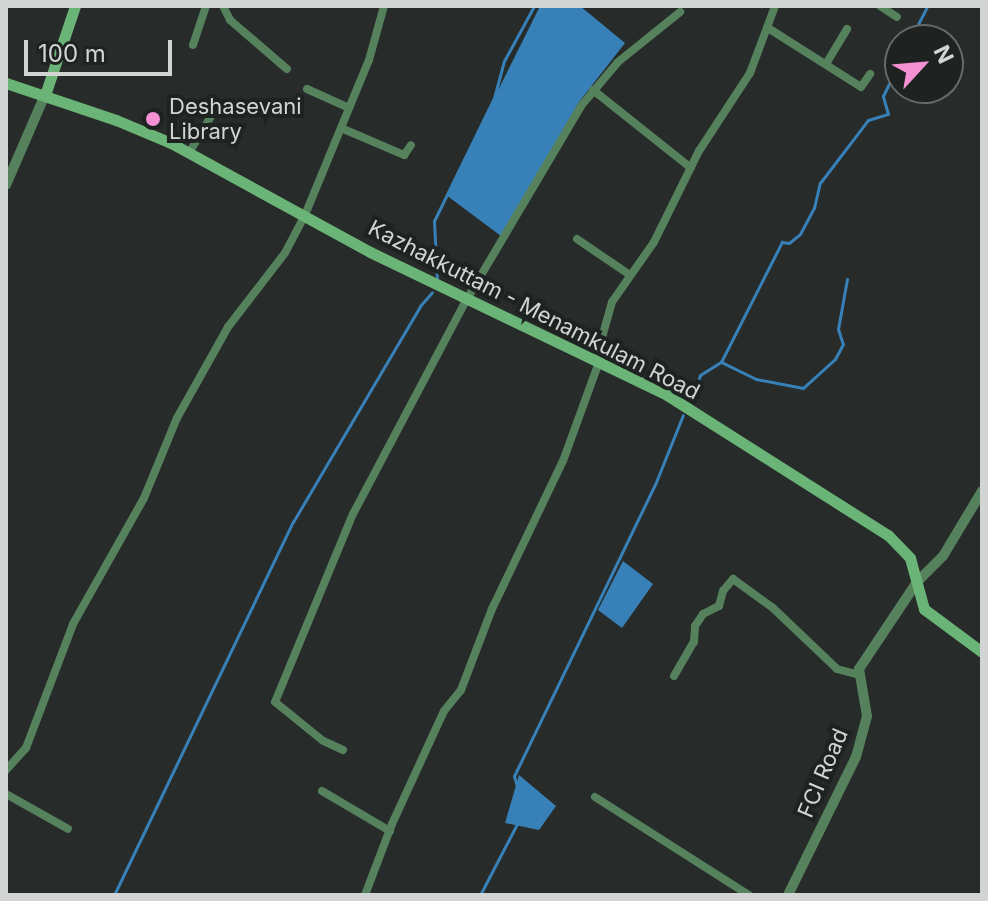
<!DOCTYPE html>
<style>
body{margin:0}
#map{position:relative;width:988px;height:901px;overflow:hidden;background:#272b2a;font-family:Inter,sans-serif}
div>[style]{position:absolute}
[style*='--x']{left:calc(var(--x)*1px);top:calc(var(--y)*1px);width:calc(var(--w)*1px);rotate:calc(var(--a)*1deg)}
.water>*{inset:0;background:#3881b8}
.stream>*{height:3px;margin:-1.5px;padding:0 1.5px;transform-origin:1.5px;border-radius:1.5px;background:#3881b8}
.minor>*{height:8px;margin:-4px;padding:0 4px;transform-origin:4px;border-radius:4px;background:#55825c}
.tertiary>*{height:10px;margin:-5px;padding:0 5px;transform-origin:5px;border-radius:5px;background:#55825c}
.secondary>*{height:11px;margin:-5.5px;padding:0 5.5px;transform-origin:5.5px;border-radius:5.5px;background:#6bb477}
.dots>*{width:22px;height:22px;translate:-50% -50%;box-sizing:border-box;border:4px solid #1e2221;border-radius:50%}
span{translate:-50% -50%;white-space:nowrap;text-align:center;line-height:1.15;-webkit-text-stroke:8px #1e2221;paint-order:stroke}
.poi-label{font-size:22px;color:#d2d5d4}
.left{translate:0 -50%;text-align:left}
.street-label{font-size:22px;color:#d2d5d4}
.frame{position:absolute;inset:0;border:8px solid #d2d5d4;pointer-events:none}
.north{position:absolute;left:884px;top:24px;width:80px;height:80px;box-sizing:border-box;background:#1e2221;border:2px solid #666a69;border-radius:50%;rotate:64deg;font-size:22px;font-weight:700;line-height:32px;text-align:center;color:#d2d5d4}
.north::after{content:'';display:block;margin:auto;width:28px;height:36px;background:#f491d3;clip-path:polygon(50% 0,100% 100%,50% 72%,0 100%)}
.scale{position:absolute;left:24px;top:40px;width:148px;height:36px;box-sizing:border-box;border:4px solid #d2d5d4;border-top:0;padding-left:10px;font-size:24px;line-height:28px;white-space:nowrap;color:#d2d5d4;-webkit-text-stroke:6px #1e2221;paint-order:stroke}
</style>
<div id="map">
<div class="water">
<div style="clip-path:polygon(540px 6px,580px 6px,625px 43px,579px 102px,501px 236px,446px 195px)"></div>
<div style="clip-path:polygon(623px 561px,653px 584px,622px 628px,598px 610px)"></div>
<div style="clip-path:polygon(519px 775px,556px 806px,539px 830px,505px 823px)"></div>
</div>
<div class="stream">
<div style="--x:910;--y:40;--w:38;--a:-63"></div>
<div style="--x:437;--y:279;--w:58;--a:-93"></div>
<div style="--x:434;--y:221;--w:137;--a:-64"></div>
<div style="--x:494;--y:98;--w:38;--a:-75"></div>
<div style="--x:504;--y:61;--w:63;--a:-61.4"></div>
<div style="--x:847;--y:279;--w:51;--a:100.2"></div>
<div style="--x:838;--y:329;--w:16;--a:72"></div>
<div style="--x:843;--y:344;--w:17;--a:118"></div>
<div style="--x:835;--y:359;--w:43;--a:137.8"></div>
<div style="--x:803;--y:388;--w:48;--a:-169.2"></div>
<div style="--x:756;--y:379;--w:39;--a:-154"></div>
<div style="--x:721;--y:362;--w:135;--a:-63.1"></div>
<div style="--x:782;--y:242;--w:7;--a:8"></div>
<div style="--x:789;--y:243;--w:14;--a:-39"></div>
<div style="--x:800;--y:234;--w:30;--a:-62"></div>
<div style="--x:814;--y:208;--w:26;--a:-77"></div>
<div style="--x:820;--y:183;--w:79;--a:-52.7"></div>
<div style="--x:868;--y:120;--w:21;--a:-17"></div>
<div style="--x:888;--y:114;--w:19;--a:-106"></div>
<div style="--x:883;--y:96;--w:39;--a:-64"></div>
<div style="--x:690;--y:399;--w:26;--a:-67"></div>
<div style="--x:700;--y:375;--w:25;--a:-32"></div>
<div style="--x:517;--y:786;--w:10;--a:-107"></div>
<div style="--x:514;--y:776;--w:326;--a:-64.2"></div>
<div style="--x:656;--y:482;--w:72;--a:-68.1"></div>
<div style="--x:114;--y:895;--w:414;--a:-64.4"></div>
<div style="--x:293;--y:522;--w:251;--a:-59.5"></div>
<div style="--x:420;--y:306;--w:18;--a:-49"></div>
<div style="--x:480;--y:895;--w:82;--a:-62.5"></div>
</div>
<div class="minor">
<div style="--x:223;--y:6;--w:16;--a:63"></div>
<div style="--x:230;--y:20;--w:75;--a:40.7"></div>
<div style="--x:880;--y:6;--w:20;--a:33"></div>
<div style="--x:768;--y:28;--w:110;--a:32.4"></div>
<div style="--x:861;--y:87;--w:16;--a:-55"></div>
<div style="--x:193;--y:45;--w:41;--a:-71.6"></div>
<div style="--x:826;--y:64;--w:41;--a:-59"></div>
<div style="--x:307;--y:89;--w:46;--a:24.3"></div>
<div style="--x:593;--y:90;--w:125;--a:38.5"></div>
<div style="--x:341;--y:128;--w:69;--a:23.2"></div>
<div style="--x:404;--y:155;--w:12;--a:-55"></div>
<div style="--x:189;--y:153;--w:52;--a:-59"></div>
<div style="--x:577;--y:239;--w:64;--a:34.2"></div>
<div style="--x:674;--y:676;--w:39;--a:-60"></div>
<div style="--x:694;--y:642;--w:16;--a:-86"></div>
<div style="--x:695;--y:626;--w:14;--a:-56"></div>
<div style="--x:703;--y:614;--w:18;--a:-27"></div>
<div style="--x:719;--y:606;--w:16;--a:-75"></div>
<div style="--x:723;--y:591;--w:16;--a:-50"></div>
<div style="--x:733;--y:579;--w:49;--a:35.9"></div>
<div style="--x:773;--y:608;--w:88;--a:43.6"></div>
<div style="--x:837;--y:669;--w:24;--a:15"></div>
<div style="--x:343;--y:750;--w:23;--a:-155"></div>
<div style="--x:322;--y:740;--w:60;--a:-141"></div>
<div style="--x:275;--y:702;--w:204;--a:-67.5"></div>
<div style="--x:353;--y:514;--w:243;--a:-62.1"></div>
<div style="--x:467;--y:299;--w:224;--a:-59.4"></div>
<div style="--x:581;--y:106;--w:57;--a:-49.9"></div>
<div style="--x:618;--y:62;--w:80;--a:-38.9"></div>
<div style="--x:6;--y:770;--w:30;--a:-48"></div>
<div style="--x:26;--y:748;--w:133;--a:-69.2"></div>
<div style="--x:73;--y:624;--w:145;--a:-60.6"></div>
<div style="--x:144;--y:498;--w:87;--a:-67.6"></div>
<div style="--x:177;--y:418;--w:104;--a:-60.7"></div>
<div style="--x:228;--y:327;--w:93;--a:-52.4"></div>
<div style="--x:285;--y:253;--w:43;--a:-62.2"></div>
<div style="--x:305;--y:215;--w:168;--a:-67.6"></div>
<div style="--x:369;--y:60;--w:56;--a:-74.5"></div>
<div style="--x:322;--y:791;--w:79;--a:30.5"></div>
<div style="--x:6;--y:794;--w:71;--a:29.4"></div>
<div style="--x:595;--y:797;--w:183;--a:32.5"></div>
<div style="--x:365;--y:895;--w:76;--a:-69.2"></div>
<div style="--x:392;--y:824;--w:124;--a:-65.3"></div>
<div style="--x:444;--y:711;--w:27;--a:-51"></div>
<div style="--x:461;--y:690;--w:87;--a:-69.1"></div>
<div style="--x:492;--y:609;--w:164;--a:-64.4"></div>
<div style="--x:563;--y:461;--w:102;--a:-70"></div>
<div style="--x:598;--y:365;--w:17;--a:-87"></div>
<div style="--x:599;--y:348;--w:48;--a:-74.2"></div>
<div style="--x:612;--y:302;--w:73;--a:-55"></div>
<div style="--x:654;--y:242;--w:102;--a:-63.7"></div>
<div style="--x:699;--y:151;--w:93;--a:-56.8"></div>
<div style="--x:750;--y:73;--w:72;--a:-69.5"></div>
</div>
<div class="tertiary">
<div style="--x:6;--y:185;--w:98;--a:-66.6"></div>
<div style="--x:788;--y:895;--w:154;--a:-63.8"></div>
<div style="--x:856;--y:757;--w:42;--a:-75"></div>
<div style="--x:867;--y:716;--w:48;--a:-99.7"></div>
<div style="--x:859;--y:669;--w:105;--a:-56.3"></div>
<div style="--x:917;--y:582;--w:37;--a:-45"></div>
<div style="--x:943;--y:556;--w:76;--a:-59"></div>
</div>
<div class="secondary">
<div style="--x:6;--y:83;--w:116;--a:18.6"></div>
<div style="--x:116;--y:120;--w:60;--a:22.7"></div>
<div style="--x:171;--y:143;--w:227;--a:28.7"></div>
<div style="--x:370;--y:252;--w:330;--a:25.7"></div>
<div style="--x:667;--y:395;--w:262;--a:32.4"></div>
<div style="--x:888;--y:535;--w:32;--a:46"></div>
<div style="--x:910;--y:558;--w:53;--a:74.6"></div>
<div style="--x:924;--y:609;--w:72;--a:36.6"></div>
<div style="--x:45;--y:95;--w:94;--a:-71.4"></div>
</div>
<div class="dots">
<div style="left:153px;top:119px;background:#f491d3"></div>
</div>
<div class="poi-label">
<span class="left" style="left:169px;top:119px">Deshasevani<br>Library</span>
</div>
<div class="street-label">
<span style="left:534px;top:310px;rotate:27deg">Kazhakkuttam - Menamkulam Road</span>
<span style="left:823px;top:773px;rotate:-67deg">FCI Road</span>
</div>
<div class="frame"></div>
<div class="north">N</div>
<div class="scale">100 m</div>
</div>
